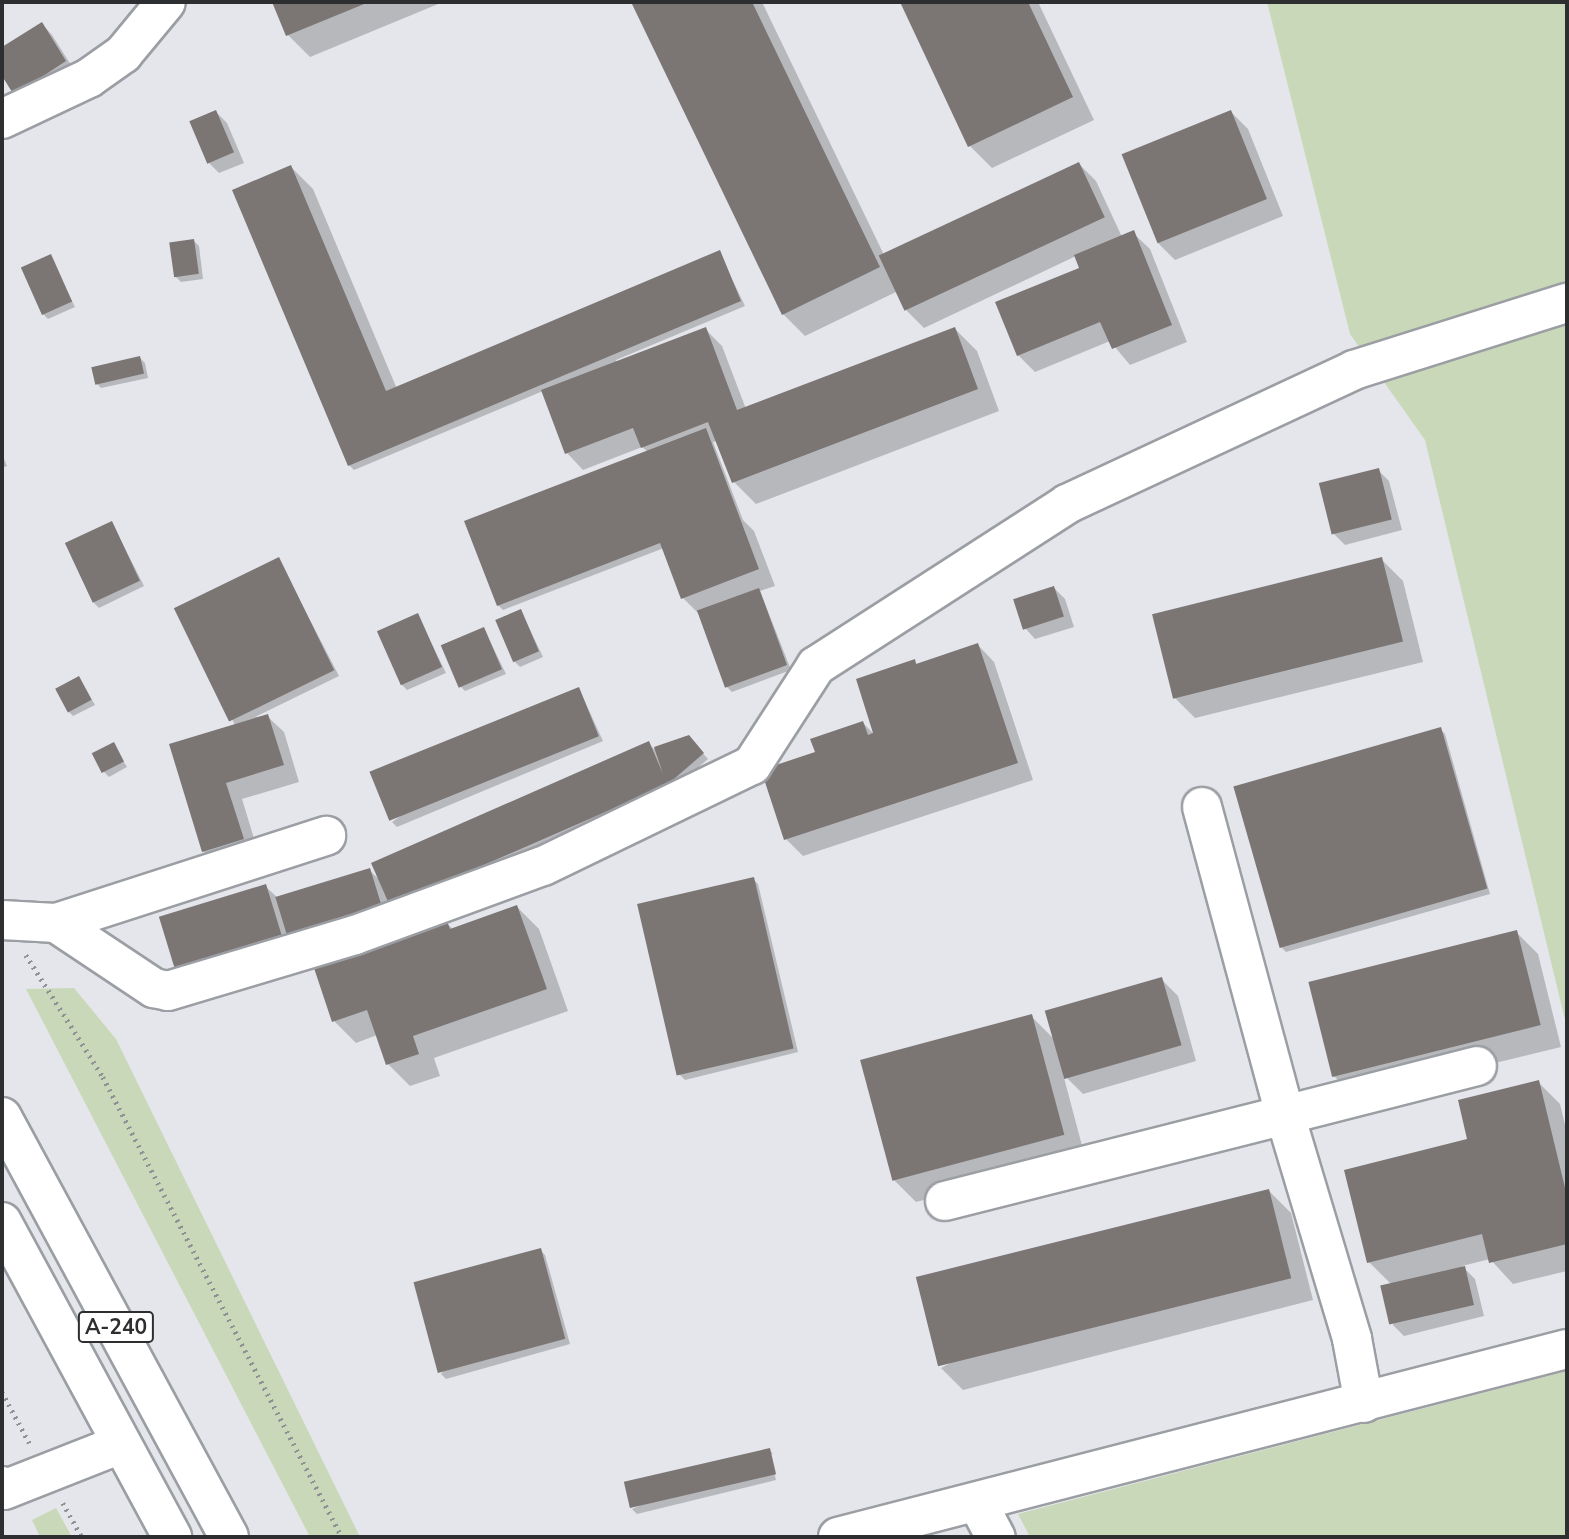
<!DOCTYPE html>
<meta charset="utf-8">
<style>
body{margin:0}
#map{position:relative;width:1569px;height:1539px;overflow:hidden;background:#e4e6ec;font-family:"Nunito Sans",sans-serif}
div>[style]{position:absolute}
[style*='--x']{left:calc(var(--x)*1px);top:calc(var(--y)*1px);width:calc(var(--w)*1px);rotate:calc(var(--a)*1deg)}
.green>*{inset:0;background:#c9d8b9}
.shadow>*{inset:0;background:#0003}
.building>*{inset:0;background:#7b7574;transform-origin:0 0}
.path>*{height:4.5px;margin-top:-2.25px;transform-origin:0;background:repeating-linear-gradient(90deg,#8f9195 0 2px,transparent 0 7px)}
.roads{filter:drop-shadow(2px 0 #9b9ea3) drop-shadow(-2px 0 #9b9ea3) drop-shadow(0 2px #9b9ea3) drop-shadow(0 -2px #9b9ea3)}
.minor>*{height:38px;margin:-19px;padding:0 19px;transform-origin:19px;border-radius:19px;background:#fff}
.major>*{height:38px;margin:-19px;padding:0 19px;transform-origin:19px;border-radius:19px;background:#fff}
span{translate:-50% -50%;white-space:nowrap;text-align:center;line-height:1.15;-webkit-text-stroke:5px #fff;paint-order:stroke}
.shield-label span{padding:2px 5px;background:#fff;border:2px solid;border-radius:5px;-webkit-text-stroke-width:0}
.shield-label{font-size:21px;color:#2d2e30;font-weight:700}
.frame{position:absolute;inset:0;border:4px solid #2d2e30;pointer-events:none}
</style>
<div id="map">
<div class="green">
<div style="clip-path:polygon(1267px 2px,1567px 2px,1567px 1028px,1425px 440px,1350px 334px)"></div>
<div style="clip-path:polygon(74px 988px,116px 1039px,360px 1537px,310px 1537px,26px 989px)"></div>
<div style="clip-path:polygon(1567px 1371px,1567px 1537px,1030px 1537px,1018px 1514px)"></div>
<div style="clip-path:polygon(56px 1508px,72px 1537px,40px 1537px,32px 1520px)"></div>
</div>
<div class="shadow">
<div style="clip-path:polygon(274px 2px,443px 2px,310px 57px,288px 35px)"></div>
<div style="clip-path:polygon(633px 2px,762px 2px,885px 257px,1079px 164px,1096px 181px,1122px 237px,1133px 233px,1150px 249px,1187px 342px,1130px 365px,1110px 341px,1035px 372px,1018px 355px,1081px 269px,1076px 256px,924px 328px,907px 311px,898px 291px,805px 336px,783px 314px)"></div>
<div style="clip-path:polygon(902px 2px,1038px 2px,1094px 120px,992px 168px,970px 146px)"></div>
<div style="clip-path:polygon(42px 24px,52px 35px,76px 73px,15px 94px,2px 72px,2px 49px)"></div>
<div style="clip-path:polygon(216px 112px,227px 123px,244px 163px,219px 173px,208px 162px)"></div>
<div style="clip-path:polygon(1231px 112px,1248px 129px,1283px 216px,1175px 260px,1158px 243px)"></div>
<div style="clip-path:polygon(291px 167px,313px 189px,397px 389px,719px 252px,745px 306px,616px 360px,617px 363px,705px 329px,722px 346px,746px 409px,955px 329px,977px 351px,999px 411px,756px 504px,734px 482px,718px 441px,713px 442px,743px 520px,754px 531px,775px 586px,760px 591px,791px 670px,732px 692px,727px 687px,700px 615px,683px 598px,664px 548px,503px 610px,498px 605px,648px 452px,642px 447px,583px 470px,567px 453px,543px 391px,354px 470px,349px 465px)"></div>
<div style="clip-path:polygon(194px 241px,199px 246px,203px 279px,181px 282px,176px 277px)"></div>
<div style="clip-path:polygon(50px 256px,75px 307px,48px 319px,43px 314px)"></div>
<div style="clip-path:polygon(140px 358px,145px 363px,148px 378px,101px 388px,96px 383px)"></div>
<div style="clip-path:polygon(2px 454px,7px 466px,2px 468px)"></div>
<div style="clip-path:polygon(1378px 470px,1389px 481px,1402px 530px,1345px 545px,1334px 534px)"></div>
<div style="clip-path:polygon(112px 523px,144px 586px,99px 608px,94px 603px)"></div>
<div style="clip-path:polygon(1381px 559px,1403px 581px,1423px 662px,1195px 718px,1173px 696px)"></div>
<div style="clip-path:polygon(279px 560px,339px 676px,255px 717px,267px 716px,284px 732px,299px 782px,242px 799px,259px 855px,220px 868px,203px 851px,235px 725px,177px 610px)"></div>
<div style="clip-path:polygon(1054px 588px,1065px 599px,1074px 627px,1035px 639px,1025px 628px)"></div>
<div style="clip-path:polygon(521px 611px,543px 657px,520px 667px,515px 662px)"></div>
<div style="clip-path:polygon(418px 616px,446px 673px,407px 690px,402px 685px)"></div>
<div style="clip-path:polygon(484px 629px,506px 674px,465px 691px,460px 686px)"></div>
<div style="clip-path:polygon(978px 645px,994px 662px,1033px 780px,803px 856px,786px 839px,817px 753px,863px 723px,877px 737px,914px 661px,918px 665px)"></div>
<div style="clip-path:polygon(79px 678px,95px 705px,73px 716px,68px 711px)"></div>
<div style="clip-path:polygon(579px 689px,603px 741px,397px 827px,392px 822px)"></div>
<div style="clip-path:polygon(1440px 729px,1445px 734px,1490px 894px,1286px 952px,1281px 947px)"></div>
<div style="clip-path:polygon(688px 737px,708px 759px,673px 789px,396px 910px,387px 901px,393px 921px,178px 968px,265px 886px,279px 899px,369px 870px,381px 881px,648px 743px,654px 749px)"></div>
<div style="clip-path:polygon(113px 745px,127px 767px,109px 777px,104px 772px)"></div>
<div style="clip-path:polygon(753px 879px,758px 884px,798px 1052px,685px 1080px,680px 1075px)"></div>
<div style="clip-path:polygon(517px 907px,539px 929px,568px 1011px,434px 1058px,440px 1076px,410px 1086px,388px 1064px,377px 1035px,356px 1043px,334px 1021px,446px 923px,453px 929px)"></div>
<div style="clip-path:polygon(1516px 932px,1538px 954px,1561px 1047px,1355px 1097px,1333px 1075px)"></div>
<div style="clip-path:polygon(1161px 979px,1178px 996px,1196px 1061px,1083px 1094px,1063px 1074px,1085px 1157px,916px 1202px,894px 1180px,1031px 1016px,1055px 1040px)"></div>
<div style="clip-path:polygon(1538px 1082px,1560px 1104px,1567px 1133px,1567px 1271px,1513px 1284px,1490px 1259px,1462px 1266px,1475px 1279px,1484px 1316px,1404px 1336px,1393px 1325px,1393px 1286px,1369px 1262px,1469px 1140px)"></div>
<div style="clip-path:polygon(1269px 1191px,1291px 1213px,1313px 1300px,963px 1390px,941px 1368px)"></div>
<div style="clip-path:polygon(540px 1250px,545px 1255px,570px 1344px,446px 1379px,441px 1374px)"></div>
<div style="clip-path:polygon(769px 1450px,773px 1454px,769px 1454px,776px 1480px,637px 1514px,632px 1509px)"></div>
</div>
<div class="building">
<div style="clip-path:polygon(272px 2px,369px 2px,286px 36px)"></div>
<div style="clip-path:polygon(631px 2px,752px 2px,880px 267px,782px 315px)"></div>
<div style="clip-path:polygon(900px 2px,1028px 2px,1073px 97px,968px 147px)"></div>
<div style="clip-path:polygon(42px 22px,66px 61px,14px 95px,2px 76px,2px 47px)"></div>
<div style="left:216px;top:110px;width:46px;height:29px;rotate:67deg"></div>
<div style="left:1231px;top:110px;width:96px;height:118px;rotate:68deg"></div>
<div style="left:1079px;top:162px;width:61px;height:221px;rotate:65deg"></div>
<div style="clip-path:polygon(291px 165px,386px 391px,720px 250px,741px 301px,348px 466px,232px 190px)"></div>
<div style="clip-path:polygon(1134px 230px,1172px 325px,1112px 349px,1100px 322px,1017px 356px,995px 302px,1079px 268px,1074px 255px)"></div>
<div style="left:194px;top:239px;width:35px;height:25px;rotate:82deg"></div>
<div style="left:51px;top:254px;width:52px;height:33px;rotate:66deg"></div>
<div style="clip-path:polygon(706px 327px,737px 410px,955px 327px,978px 389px,732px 483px,708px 422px,641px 448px,633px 428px,565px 454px,541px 390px)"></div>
<div style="left:140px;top:356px;width:18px;height:50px;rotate:77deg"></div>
<div style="clip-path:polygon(706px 428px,759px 569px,681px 599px,660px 543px,497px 606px,464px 521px)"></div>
<div style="left:1379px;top:468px;width:53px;height:62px;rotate:76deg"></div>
<div style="left:112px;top:521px;width:66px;height:52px;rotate:65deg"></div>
<div style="left:279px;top:557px;width:126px;height:117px;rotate:64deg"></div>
<div style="left:1382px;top:557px;width:87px;height:237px;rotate:76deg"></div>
<div style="left:1054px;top:586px;width:32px;height:43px;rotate:72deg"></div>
<div style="left:759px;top:588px;width:82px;height:66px;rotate:70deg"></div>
<div style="left:521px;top:609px;width:46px;height:28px;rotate:67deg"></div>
<div style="left:418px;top:613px;width:59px;height:45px;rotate:66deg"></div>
<div style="left:484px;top:627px;width:46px;height:47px;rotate:67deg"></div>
<div style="clip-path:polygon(978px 643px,1018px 763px,784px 840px,761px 770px,815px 752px,810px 739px,863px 721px,868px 735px,873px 733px,856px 679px,915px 659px,916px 664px)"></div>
<div style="left:79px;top:676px;width:27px;height:27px;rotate:62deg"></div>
<div style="left:579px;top:687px;width:53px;height:226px;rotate:68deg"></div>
<div style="clip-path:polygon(268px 714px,284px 765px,226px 783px,244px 839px,202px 852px,169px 744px)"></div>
<div style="left:1441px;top:727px;width:168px;height:216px;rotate:74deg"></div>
<div style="clip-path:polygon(689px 735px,704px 753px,667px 785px,390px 906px,371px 863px,649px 741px,663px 774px,654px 747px)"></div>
<div style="left:114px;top:742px;width:22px;height:25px;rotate:63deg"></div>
<div style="left:370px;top:868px;width:44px;height:99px;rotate:73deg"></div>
<div style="left:754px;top:877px;width:176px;height:120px;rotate:77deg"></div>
<div style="left:266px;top:884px;width:53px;height:112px;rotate:73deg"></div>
<div style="clip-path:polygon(517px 905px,547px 989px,413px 1036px,419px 1054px,386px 1065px,367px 1010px,332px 1022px,314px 968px,447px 921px,450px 929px)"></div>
<div style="left:1517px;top:930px;width:98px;height:215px;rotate:76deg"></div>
<div style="left:1162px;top:977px;width:71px;height:122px;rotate:74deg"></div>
<div style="left:1032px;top:1014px;width:125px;height:178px;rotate:75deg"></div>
<div style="clip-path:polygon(1539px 1080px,1567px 1196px,1567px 1244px,1489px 1263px,1482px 1234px,1367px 1263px,1344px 1170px,1467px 1139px,1458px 1100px)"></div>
<div style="left:1269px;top:1189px;width:92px;height:364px;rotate:76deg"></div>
<div style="left:541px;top:1248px;width:94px;height:132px;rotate:75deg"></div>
<div style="left:1465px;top:1266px;width:40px;height:87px;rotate:77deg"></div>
<div style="left:770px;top:1448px;width:27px;height:150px;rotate:77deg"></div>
</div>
<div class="path">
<div style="--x:26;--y:955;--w:144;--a:57.7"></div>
<div style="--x:103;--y:1077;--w:518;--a:62.55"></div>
<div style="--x:2;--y:1392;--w:59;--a:61.7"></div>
<div style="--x:63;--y:1503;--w:39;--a:61"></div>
</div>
<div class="roads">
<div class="minor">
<div style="--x:2;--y:119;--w:96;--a:-25.2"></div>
<div style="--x:89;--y:78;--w:42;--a:-35.2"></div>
<div style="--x:123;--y:54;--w:67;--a:-50.4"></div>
<div style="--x:1202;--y:807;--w:319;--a:74.9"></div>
<div style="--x:1285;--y:1115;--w:198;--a:-14.3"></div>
<div style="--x:2;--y:920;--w:54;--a:3.2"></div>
<div style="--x:56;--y:923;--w:118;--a:33.6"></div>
<div style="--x:154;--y:988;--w:14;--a:12"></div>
<div style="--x:168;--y:991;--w:195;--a:-16.7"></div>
<div style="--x:355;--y:935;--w:200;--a:-20.2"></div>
<div style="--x:543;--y:866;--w:232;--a:-25.8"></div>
<div style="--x:752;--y:765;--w:118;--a:-57.1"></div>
<div style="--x:816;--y:666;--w:299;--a:-32.8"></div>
<div style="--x:1067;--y:504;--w:317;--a:-25"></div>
<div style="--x:1354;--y:370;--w:223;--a:-17.5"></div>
<div style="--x:56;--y:923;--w:284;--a:-17.9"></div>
<div style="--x:945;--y:1201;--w:351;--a:-14.2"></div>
<div style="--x:1285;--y:1115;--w:234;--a:73.3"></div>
<div style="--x:1352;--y:1339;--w:65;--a:79.4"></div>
<div style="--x:2;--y:1486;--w:4;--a:63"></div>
<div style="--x:4;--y:1490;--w:126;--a:-21.5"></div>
<div style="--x:977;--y:1502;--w:40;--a:62"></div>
<div style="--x:838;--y:1537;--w:753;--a:-14.46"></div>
</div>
<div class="major">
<div style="--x:2;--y:1117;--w:477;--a:61.6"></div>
<div style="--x:2;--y:1222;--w:358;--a:61.6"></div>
</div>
</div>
<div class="shield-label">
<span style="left:116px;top:1327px">А-240</span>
</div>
<div class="frame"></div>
</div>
